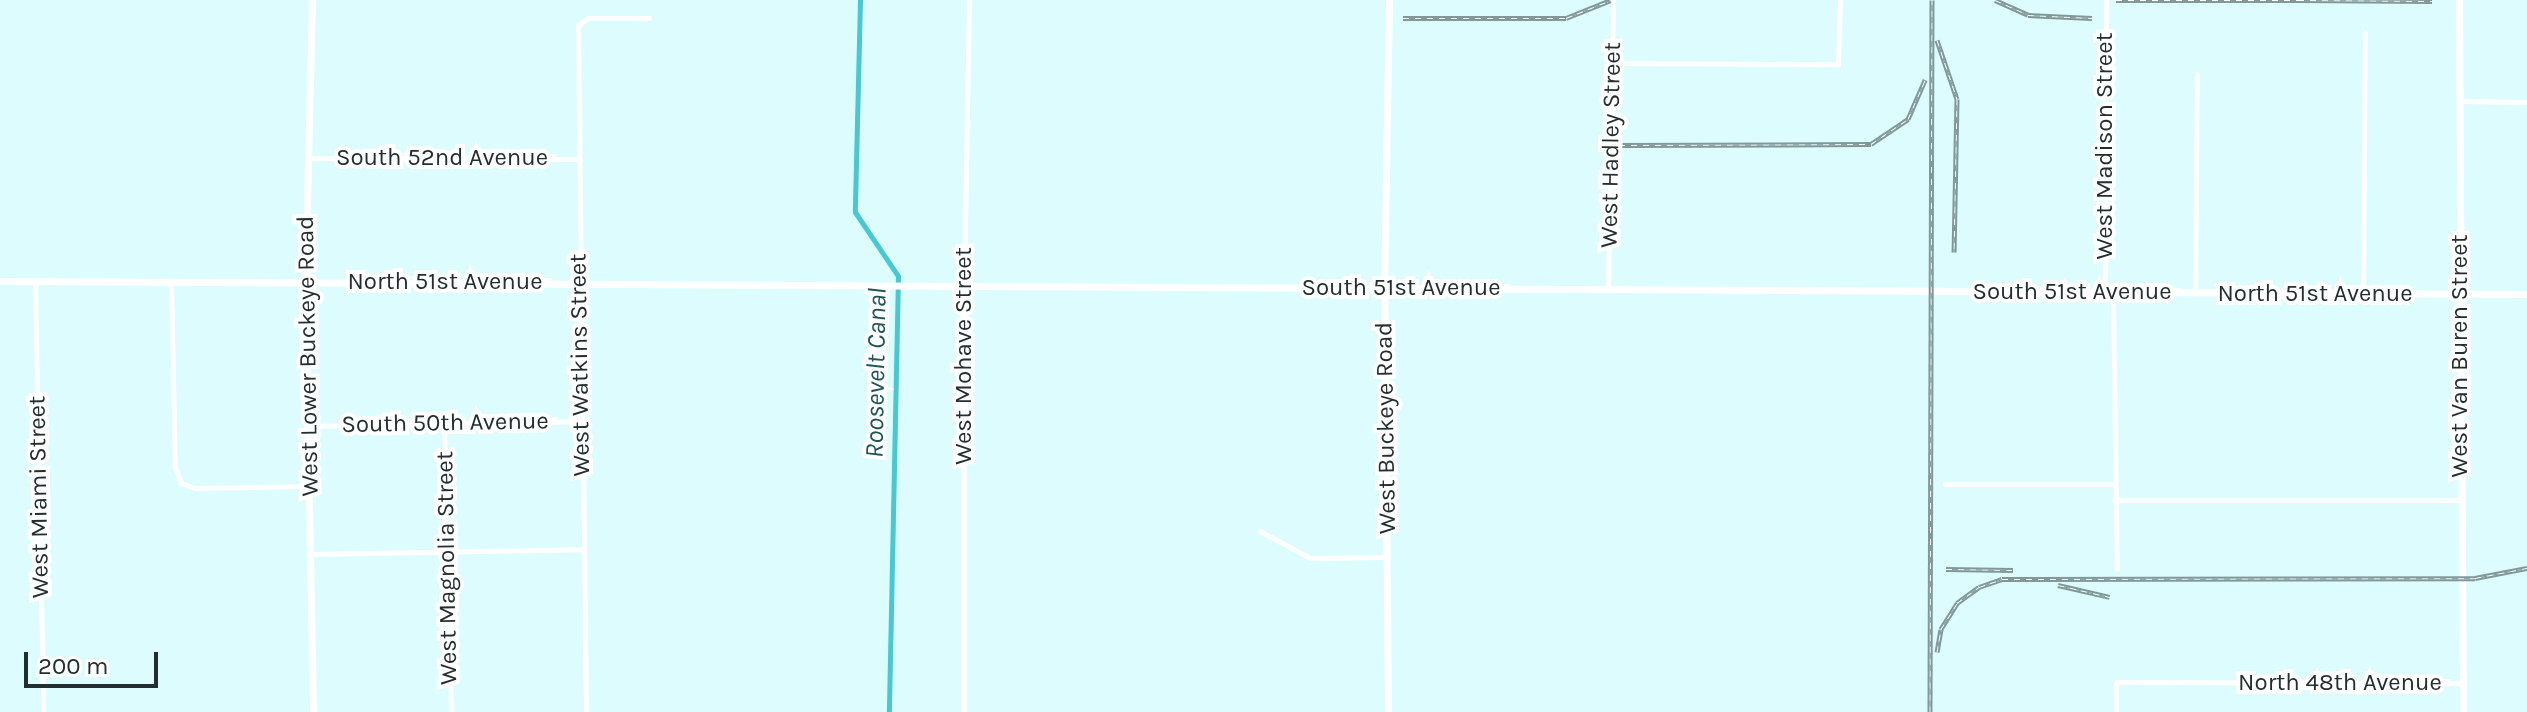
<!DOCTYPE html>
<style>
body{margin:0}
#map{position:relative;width:2527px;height:712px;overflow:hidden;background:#dcfcfe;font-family:Karla,sans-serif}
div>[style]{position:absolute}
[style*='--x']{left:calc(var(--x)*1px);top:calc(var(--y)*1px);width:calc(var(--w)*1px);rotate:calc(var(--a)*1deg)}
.canal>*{height:5px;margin:-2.5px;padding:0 2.5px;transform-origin:2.5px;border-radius:2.5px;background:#46c9d3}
.minor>*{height:5px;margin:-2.5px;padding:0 2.5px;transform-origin:2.5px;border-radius:2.5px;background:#fff}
.tertiary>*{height:6px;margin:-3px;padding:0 3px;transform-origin:3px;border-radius:3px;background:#fff}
.secondary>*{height:7px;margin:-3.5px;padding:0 3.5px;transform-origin:3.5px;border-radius:3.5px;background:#fff}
.primary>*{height:7px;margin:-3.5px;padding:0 3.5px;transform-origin:3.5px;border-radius:3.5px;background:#fff}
.rail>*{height:5px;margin-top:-2.5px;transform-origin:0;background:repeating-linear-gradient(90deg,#fff 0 6px,#819899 0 12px);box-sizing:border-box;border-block:2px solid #819899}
span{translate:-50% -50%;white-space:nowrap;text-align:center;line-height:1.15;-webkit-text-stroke:8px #fff;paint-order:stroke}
.street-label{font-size:24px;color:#222e2f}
.water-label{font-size:26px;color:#1e5559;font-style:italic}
.scale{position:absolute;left:24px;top:652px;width:134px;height:36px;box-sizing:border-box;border:4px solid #222e2f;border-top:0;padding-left:10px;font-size:24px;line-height:28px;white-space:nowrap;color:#222e2f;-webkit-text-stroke:6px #fff;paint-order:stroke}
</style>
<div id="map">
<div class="canal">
<div style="--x:860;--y:0;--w:212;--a:91.4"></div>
<div style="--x:855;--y:212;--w:77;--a:56.1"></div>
<div style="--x:898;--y:276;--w:436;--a:91.2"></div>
</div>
<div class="minor">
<div style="--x:1612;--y:63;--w:226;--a:0.3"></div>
<div style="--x:1838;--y:64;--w:64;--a:-88.2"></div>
<div style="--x:2459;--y:101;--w:68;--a:0.8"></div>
<div style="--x:308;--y:158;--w:270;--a:0.2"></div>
<div style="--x:35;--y:281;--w:431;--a:88.9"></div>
<div style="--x:171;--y:282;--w:184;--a:88.8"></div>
<div style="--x:175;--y:466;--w:18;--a:71"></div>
<div style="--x:181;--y:483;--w:15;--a:20"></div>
<div style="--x:195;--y:488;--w:114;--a:-1"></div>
<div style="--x:964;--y:285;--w:285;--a:-89"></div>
<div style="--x:1608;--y:289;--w:289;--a:-89"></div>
<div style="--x:2195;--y:292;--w:218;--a:-89.5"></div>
<div style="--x:2105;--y:293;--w:293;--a:-89.8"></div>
<div style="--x:2113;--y:293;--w:276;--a:89.2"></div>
<div style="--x:2363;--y:293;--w:261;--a:-89.6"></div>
<div style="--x:444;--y:424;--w:288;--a:88.6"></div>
<div style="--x:308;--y:426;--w:274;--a:-1"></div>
<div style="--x:1945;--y:484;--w:167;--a:0"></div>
<div style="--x:2114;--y:500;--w:347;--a:0"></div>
<div style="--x:1260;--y:531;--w:57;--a:28.4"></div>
<div style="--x:1310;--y:558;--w:76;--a:-0.8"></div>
<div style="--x:310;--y:554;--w:273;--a:-1"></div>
<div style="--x:586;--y:712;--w:687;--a:-90.67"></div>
<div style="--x:578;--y:25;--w:12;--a:-35"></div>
<div style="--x:588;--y:18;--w:61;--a:0"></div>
<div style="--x:2116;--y:712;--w:30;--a:-90"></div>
<div style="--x:2116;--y:682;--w:347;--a:0.2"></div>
</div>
<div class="tertiary">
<div style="--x:964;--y:712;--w:427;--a:-90"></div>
</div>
<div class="secondary">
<div style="--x:312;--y:0;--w:293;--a:91.4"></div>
<div style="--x:305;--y:293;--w:419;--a:88.9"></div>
<div style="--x:1388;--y:712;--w:424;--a:-90.5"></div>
<div style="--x:1384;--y:288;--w:288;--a:-89"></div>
</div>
<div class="primary">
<div style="--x:2459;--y:0;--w:712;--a:89.68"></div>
<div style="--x:0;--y:281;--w:1945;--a:0.29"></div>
<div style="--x:1911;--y:291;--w:616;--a:0.28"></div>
</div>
<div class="rail">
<div style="--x:1995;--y:0;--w:36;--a:24"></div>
<div style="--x:2028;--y:15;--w:64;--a:2.7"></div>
<div style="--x:2116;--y:0;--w:184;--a:0"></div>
<div style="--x:2298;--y:0;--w:134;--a:0.4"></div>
<div style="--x:1403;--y:18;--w:163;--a:0"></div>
<div style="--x:1566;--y:18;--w:48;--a:-21.8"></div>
<div style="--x:1937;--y:40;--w:62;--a:71.3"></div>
<div style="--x:1957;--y:99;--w:153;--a:91.1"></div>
<div style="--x:1619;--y:145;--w:252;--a:-0.2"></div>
<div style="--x:1871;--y:144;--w:45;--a:-34"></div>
<div style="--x:1908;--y:119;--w:43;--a:-66.4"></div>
<div style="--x:1946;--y:569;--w:67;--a:0.9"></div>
<div style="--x:2058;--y:585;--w:53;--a:13"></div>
<div style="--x:1937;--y:652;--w:23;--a:-80"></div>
<div style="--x:1941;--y:629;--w:31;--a:-58"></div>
<div style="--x:1957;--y:603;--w:27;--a:-36"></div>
<div style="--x:1979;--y:587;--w:24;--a:-19"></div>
<div style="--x:2002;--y:579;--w:473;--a:-0.1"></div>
<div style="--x:2475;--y:578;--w:53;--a:-10.9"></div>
<div style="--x:1930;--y:712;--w:712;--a:-89.84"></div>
</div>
<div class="street-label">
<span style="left:1611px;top:145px;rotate:-89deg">West Hadley Street</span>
<span style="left:2105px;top:146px;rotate:-90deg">West Madison Street</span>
<span style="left:442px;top:158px">South 52nd Avenue</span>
<span style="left:445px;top:282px">North 51st Avenue</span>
<span style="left:1401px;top:288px">South 51st Avenue</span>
<span style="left:2072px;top:292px">South 51st Avenue</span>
<span style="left:2315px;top:294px">North 51st Avenue</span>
<span style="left:308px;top:356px;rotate:-91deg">West Lower Buckeye Road</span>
<span style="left:964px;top:356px;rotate:-90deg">West Mohave Street</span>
<span style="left:2460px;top:356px;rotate:-90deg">West Van Buren Street</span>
<span style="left:580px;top:365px;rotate:-91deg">West Watkins Street</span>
<span style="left:445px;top:423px;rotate:-1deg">South 50th Avenue</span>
<span style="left:1386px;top:428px;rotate:-91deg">West Buckeye Road</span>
<span style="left:39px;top:497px;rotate:-91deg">West Miami Street</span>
<span style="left:447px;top:568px;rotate:-91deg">West Magnolia Street</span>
<span style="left:2340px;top:683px">North 48th Avenue</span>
</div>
<div class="water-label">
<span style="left:876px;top:373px;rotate:-89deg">Roosevelt Canal</span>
</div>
<div class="scale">200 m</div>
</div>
